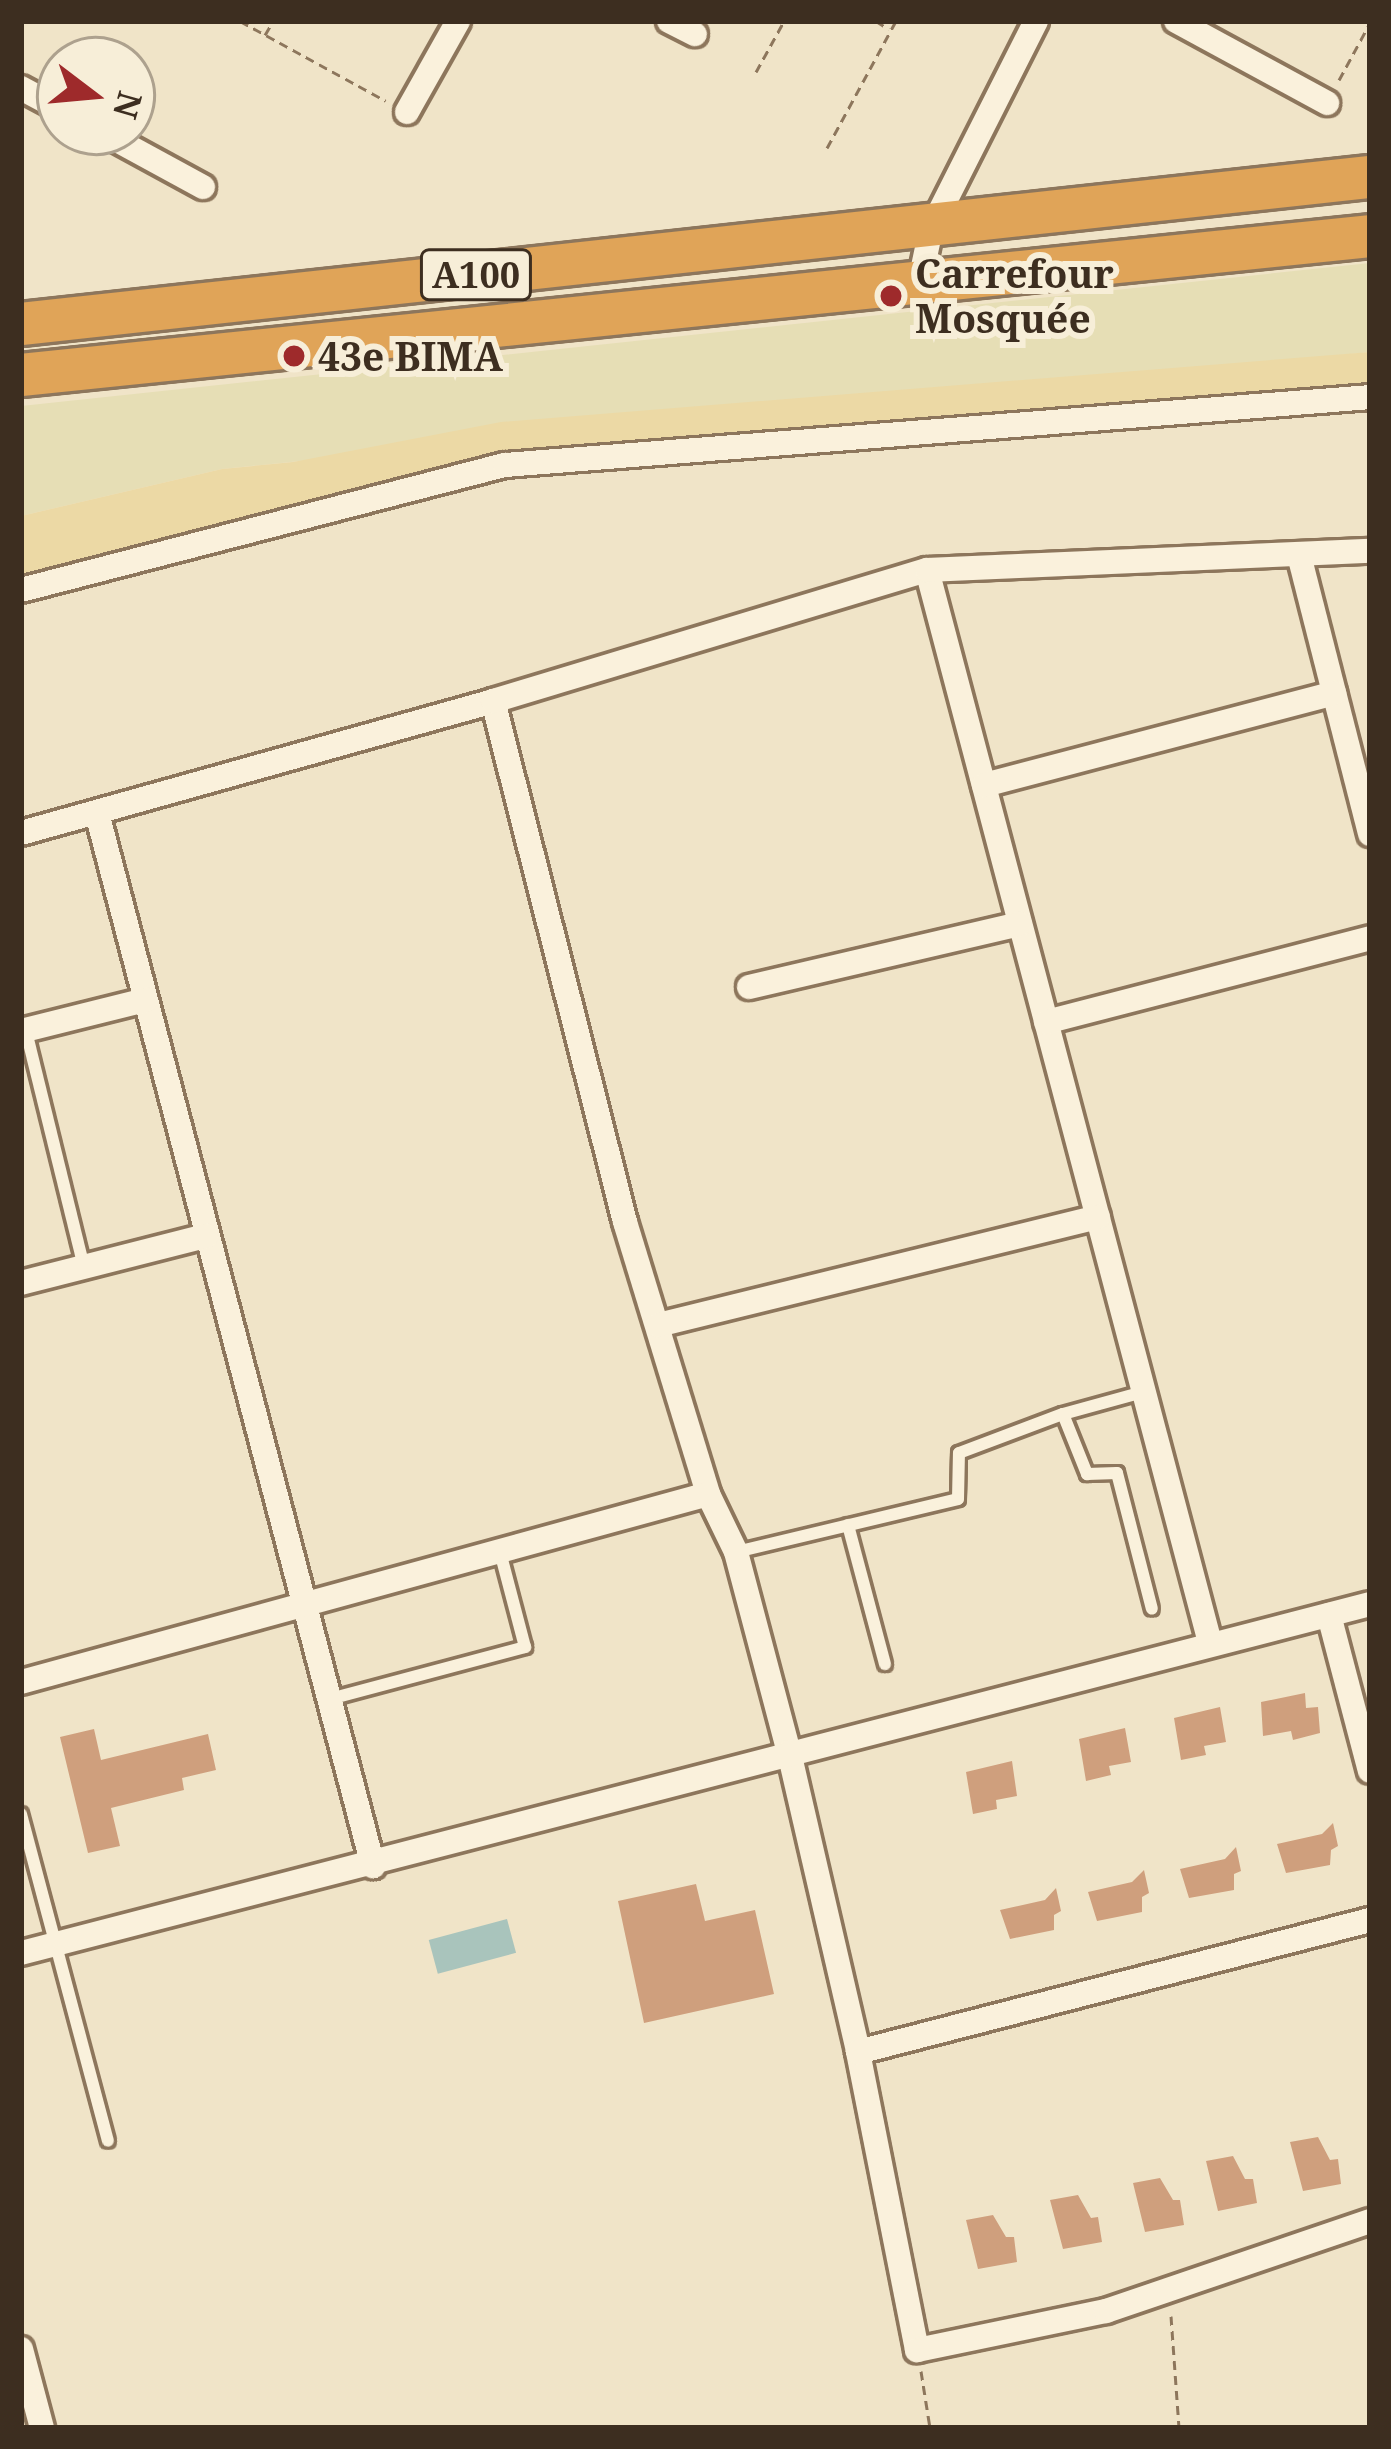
<!DOCTYPE html>
<meta charset="utf-8">
<style>
body{margin:0}
#map{position:relative;width:1391px;height:2449px;overflow:hidden;background:#f0e4c8;font-family:"Noto Serif",serif}
div>[style]{position:absolute}
[style*='--x']{left:calc(var(--x)*1px);top:calc(var(--y)*1px);width:calc(var(--w)*1px);rotate:calc(var(--a)*1deg)}
.farmland>*{inset:0;background:#e6deb5}
.sand>*{inset:0;background:#ecd9a5}
.water>*{inset:0;background:#a9c4bc;transform-origin:0 0}
.building>*{inset:0;background:#cf9f7d}
.path>*{height:3px;margin-top:-1.5px;transform-origin:0;background:repeating-linear-gradient(90deg,#8d765c 0 9px,transparent 0 15px)}
.roads{filter:drop-shadow(3px 0 #8d765c) drop-shadow(-3px 0 #8d765c) drop-shadow(0 3px #8d765c) drop-shadow(0 -3px #8d765c)}
.lane>*{height:12px;margin:-6px;padding:0 6px;transform-origin:6px;border-radius:6px;background:#faf1dc}
.street>*{height:24px;margin:-12px;padding:0 12px;transform-origin:12px;border-radius:12px;background:#faf1dc}
.highway>*{height:42px;margin:-21px;padding:0 21px;transform-origin:21px;border-radius:21px;background:#e0a458}
.dots>*{width:33px;height:33px;translate:-50% -50%;box-sizing:border-box;border:6px solid #f7eed8;border-radius:50%}
span{translate:-50% -50%;white-space:nowrap;text-align:center;line-height:1.15;-webkit-text-stroke:12px #f7eed8;paint-order:stroke}
.shield-label span{padding:3px 9px;background:#f7eed8;border:3px solid;border-radius:9px;-webkit-text-stroke-width:0}
.shield-label{font-size:36px;color:#3d2e20;font-weight:700}
.poi-label{font-size:39px;color:#3d2e20;font-weight:700}
.left{translate:0 -50%;text-align:left}
.frame{position:absolute;inset:0;border:24px solid #3d2e20;pointer-events:none}
.north{position:absolute;left:36px;top:36px;width:120px;height:120px;box-sizing:border-box;background:#f7eed8;border:3px solid #ada18e;border-radius:50%;rotate:106deg;font-size:33px;font-weight:700;line-height:48px;text-align:center;color:#3d2e20}
.north::after{content:'';display:block;margin:auto;width:42px;height:54px;background:#9e2a2b;clip-path:polygon(50% 0,100% 100%,50% 72%,0 100%)}
</style>
<div id="map">
<div class="farmland">
<div style="clip-path:polygon(1370px 263px,1370px 352px,222px 469px,21px 516px,21px 406px)"></div>
</div>
<div class="sand">
<div style="clip-path:polygon(1370px 352px,1370px 384px,501px 454px,21px 578px,21px 516px,222px 469px,293px 462px,501px 422px)"></div>
</div>
<div class="water">
<div style="left:507px;top:1919px;width:35px;height:81px;rotate:75deg"></div>
</div>
<div class="building">
<div style="clip-path:polygon(1305px 1693px,1306px 1708px,1318px 1707px,1320px 1733px,1293px 1740px,1291px 1731px,1263px 1736px,1261px 1702px)"></div>
<div style="clip-path:polygon(1220px 1707px,1226px 1742px,1204px 1746px,1206px 1755px,1181px 1760px,1174px 1718px)"></div>
<div style="clip-path:polygon(1125px 1728px,1131px 1762px,1109px 1766px,1111px 1775px,1086px 1781px,1079px 1739px)"></div>
<div style="clip-path:polygon(94px 1729px,101px 1760px,208px 1734px,216px 1770px,182px 1778px,184px 1790px,111px 1808px,120px 1846px,88px 1853px,60px 1737px)"></div>
<div style="clip-path:polygon(1012px 1761px,1017px 1796px,996px 1800px,997px 1809px,973px 1814px,966px 1772px)"></div>
<div style="clip-path:polygon(1333px 1823px,1338px 1846px,1331px 1850px,1330px 1865px,1286px 1873px,1277px 1844px,1322px 1834px)"></div>
<div style="clip-path:polygon(1236px 1847px,1241px 1871px,1234px 1874px,1234px 1890px,1189px 1898px,1180px 1869px,1225px 1859px)"></div>
<div style="clip-path:polygon(1144px 1870px,1149px 1893px,1142px 1897px,1142px 1912px,1097px 1921px,1088px 1892px,1132px 1882px)"></div>
<div style="clip-path:polygon(696px 1884px,705px 1921px,755px 1910px,774px 1994px,644px 2023px,618px 1901px)"></div>
<div style="clip-path:polygon(1056px 1888px,1061px 1911px,1054px 1915px,1054px 1930px,1010px 1939px,1000px 1910px,1045px 1900px)"></div>
<div style="clip-path:polygon(1318px 2137px,1330px 2160px,1338px 2159px,1341px 2184px,1303px 2191px,1290px 2142px)"></div>
<div style="clip-path:polygon(1233px 2156px,1245px 2179px,1253px 2179px,1257px 2203px,1218px 2211px,1206px 2161px)"></div>
<div style="clip-path:polygon(1160px 2178px,1173px 2200px,1180px 2200px,1184px 2225px,1145px 2232px,1133px 2183px)"></div>
<div style="clip-path:polygon(1078px 2195px,1091px 2218px,1098px 2217px,1102px 2242px,1063px 2249px,1050px 2200px)"></div>
<div style="clip-path:polygon(993px 2215px,1006px 2237px,1014px 2237px,1017px 2262px,978px 2269px,966px 2220px)"></div>
</div>
<div class="path">
<div style="--x:240;--y:21;--w:166;--a:28.7"></div>
<div style="--x:876;--y:21;--w:15;--a:32"></div>
<div style="--x:265;--y:35;--w:16;--a:-60"></div>
<div style="--x:756;--y:72;--w:58;--a:-61.2"></div>
<div style="--x:1339;--y:80;--w:65;--a:-61.5"></div>
<div style="--x:827;--y:148;--w:145;--a:-61.5"></div>
<div style="--x:1171;--y:2316;--w:112;--a:85.9"></div>
<div style="--x:921;--y:2371;--w:58;--a:81"></div>
</div>
<div class="roads">
<div class="lane">
<div style="--x:26;--y:1031;--w:243;--a:76.2"></div>
<div style="--x:1063;--y:1414;--w:65;--a:68.2"></div>
<div style="--x:1087;--y:1474;--w:30;--a:-2"></div>
<div style="--x:1117;--y:1473;--w:140;--a:75.6"></div>
<div style="--x:848;--y:1525;--w:144;--a:75.1"></div>
<div style="--x:736;--y:1552;--w:228;--a:-13.4"></div>
<div style="--x:958;--y:1499;--w:46;--a:-88.8"></div>
<div style="--x:959;--y:1453;--w:111;--a:-20.6"></div>
<div style="--x:1063;--y:1414;--w:83;--a:-15.4"></div>
<div style="--x:330;--y:1699;--w:202;--a:-14.9"></div>
<div style="--x:525;--y:1647;--w:98;--a:-104.7"></div>
<div style="--x:21;--y:1814;--w:338;--a:75.1"></div>
</div>
<div class="street">
<div style="--x:669;--y:21;--w:29;--a:27"></div>
<div style="--x:1176;--y:21;--w:172;--a:28.5"></div>
<div style="--x:21;--y:88;--w:44;--a:28.3"></div>
<div style="--x:407;--y:112;--w:104;--a:-60.7"></div>
<div style="--x:102;--y:132;--w:115;--a:28.6"></div>
<div style="--x:920;--y:281;--w:53;--a:-78.1"></div>
<div style="--x:931;--y:229;--w:233;--a:-63.2"></div>
<div style="--x:1299;--y:555;--w:288;--a:75.7"></div>
<div style="--x:927;--y:570;--w:1110;--a:75.22"></div>
<div style="--x:21;--y:590;--w:500;--a:-14.5"></div>
<div style="--x:505;--y:465;--w:868;--a:-4.49"></div>
<div style="--x:493;--y:701;--w:537;--a:75.78"></div>
<div style="--x:625;--y:1222;--w:284;--a:73"></div>
<div style="--x:708;--y:1494;--w:64;--a:64.2"></div>
<div style="--x:736;--y:1552;--w:207;--a:75.2"></div>
<div style="--x:789;--y:1752;--w:308;--a:77"></div>
<div style="--x:858;--y:2052;--w:304;--a:78.8"></div>
<div style="--x:917;--y:2350;--w:193;--a:-11.7"></div>
<div style="--x:1106;--y:2311;--w:279;--a:-18.8"></div>
<div style="--x:984;--y:785;--w:362;--a:-14.7"></div>
<div style="--x:97;--y:813;--w:1089;--a:75.31"></div>
<div style="--x:21;--y:833;--w:490;--a:-15.6"></div>
<div style="--x:493;--y:701;--w:453;--a:-16.8"></div>
<div style="--x:927;--y:570;--w:443;--a:-2.5"></div>
<div style="--x:749;--y:987;--w:278;--a:-13.1"></div>
<div style="--x:1046;--y:1022;--w:335;--a:-14.5"></div>
<div style="--x:21;--y:1031;--w:128;--a:-14"></div>
<div style="--x:21;--y:1283;--w:191;--a:-14.3"></div>
<div style="--x:658;--y:1325;--w:453;--a:-13.8"></div>
<div style="--x:1329;--y:1615;--w:161;--a:75.3"></div>
<div style="--x:21;--y:1682;--w:712;--a:-15.3"></div>
<div style="--x:21;--y:1953;--w:1393;--a:-14.5"></div>
<div style="--x:858;--y:2052;--w:529;--a:-14.46"></div>
<div style="--x:21;--y:2349;--w:82;--a:75.1"></div>
</div>
<div class="highway">
<div style="--x:21;--y:324;--w:1357;--a:-6.22"></div>
<div style="--x:21;--y:375;--w:1356;--a:-5.88"></div>
</div>
</div>
<div class="dots">
<div style="left:891px;top:296px;background:#9e2a2b"></div>
<div style="left:294px;top:356px;background:#9e2a2b"></div>
</div>
<div class="shield-label">
<span style="left:476px;top:275px">A100</span>
</div>
<div class="poi-label">
<span class="left" style="left:915px;top:296px">Carrefour<br>Mosquée</span>
<span class="left" style="left:318px;top:356px">43e BIMA</span>
</div>
<div class="frame"></div>
<div class="north">N</div>
</div>
